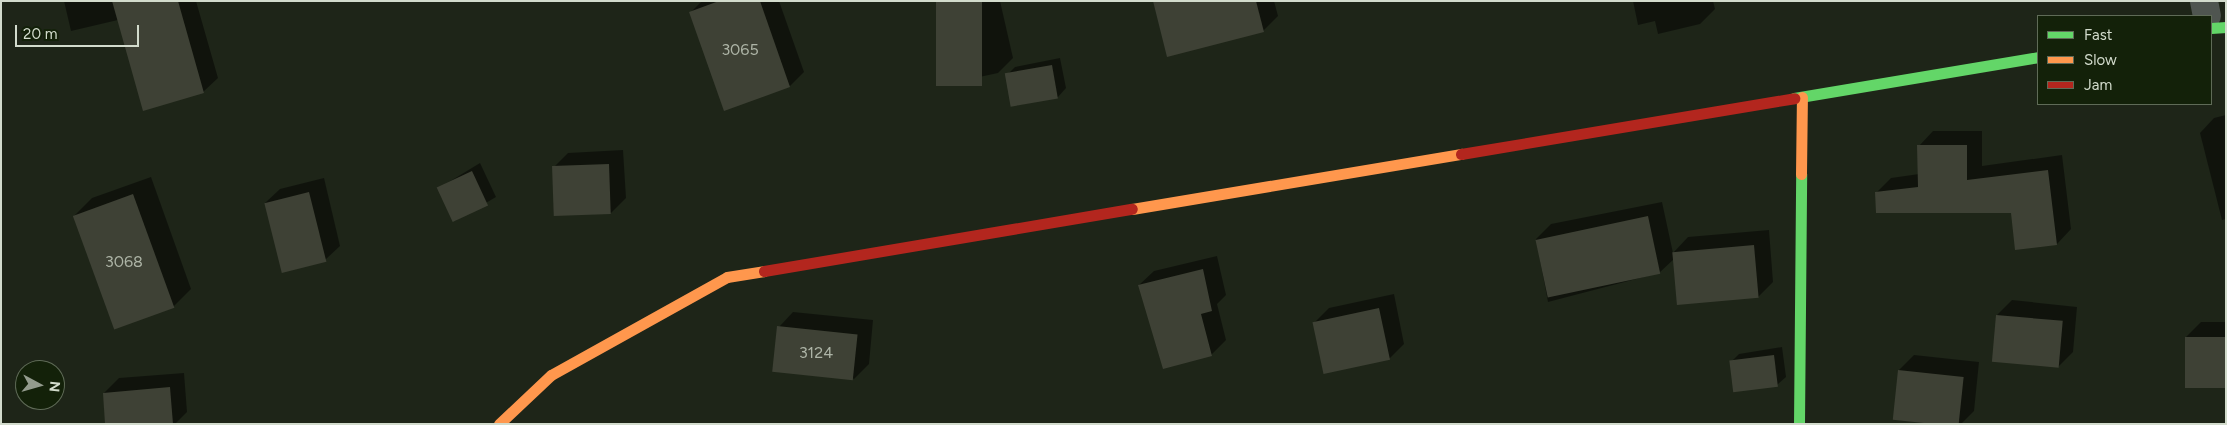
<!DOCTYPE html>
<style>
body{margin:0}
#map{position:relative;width:2227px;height:425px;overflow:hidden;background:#1e2518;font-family:Figtree,sans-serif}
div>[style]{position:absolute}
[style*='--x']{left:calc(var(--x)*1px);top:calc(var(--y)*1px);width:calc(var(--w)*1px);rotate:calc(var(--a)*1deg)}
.shadow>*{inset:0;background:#0007}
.building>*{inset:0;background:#3e4135;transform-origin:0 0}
.street>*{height:28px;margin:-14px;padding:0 14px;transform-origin:14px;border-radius:14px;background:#4f5550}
.fast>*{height:11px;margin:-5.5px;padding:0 5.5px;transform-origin:5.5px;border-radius:5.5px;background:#63d668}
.slow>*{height:11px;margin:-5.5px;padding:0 5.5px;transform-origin:5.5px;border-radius:5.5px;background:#ff974d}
.jam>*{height:11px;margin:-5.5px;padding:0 5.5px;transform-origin:5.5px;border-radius:5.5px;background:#b3261e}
span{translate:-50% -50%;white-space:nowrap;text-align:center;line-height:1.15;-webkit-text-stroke:4px #132109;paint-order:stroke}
.number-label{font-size:16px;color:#adb4a6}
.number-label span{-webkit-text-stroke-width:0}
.frame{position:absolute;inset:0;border:2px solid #d2dbcc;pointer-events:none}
.legend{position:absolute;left:2037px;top:15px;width:175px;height:90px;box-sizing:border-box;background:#132109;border:1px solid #5f6b57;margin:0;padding:6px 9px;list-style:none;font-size:15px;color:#d2dbcc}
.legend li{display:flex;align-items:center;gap:10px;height:25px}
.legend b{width:25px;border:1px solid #5f6b57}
.north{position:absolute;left:15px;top:360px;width:50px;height:50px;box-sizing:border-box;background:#132109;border:1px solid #5f6b57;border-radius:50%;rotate:96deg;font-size:14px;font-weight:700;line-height:20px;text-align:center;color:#d2dbcc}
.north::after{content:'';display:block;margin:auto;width:18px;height:22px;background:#939b8d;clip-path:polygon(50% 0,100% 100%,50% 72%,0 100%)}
.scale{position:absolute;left:15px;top:25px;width:124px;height:22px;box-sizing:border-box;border:2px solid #d2dbcc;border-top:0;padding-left:6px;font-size:15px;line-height:18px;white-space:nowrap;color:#d2dbcc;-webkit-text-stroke:4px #132109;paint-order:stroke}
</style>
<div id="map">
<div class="shadow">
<div style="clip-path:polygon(64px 1px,196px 1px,218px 78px,203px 92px,118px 20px,71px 31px)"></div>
<div style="clip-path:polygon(702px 1px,779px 1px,804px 72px,790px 86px,690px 13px)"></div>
<div style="clip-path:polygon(937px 1px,1000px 1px,1013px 58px,998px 73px,956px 82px)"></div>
<div style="clip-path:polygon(1155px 1px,1274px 1px,1278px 16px,1263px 31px)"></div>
<div style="clip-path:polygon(1633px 1px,1713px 1px,1715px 9px,1700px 24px,1658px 34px,1655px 21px,1638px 25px)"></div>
<div style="clip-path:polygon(1060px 58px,1066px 88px,1058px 97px,1013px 106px,1007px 75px,1015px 67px)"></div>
<div style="clip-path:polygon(2226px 115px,2226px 219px,2222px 220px,2200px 133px,2214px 118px)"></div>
<div style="clip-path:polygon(1933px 131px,1982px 131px,1982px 166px,2062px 155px,2071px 229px,2057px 244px,2012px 212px,1876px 193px,1891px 178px,1919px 174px,1919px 146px)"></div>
<div style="clip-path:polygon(623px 150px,626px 198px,611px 213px,553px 168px,568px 153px)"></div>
<div style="clip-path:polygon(480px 163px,496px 197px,455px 221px,439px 188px)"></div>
<div style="clip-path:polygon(151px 177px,191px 289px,173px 307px,74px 216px,92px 198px)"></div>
<div style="clip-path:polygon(324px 178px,340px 246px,325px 260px,265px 203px,280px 189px)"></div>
<div style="clip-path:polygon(1662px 202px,1673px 253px,1688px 237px,1769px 230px,1773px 282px,1758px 297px,1674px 259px,1659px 273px,1548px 302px,1536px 239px,1551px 224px)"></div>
<div style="clip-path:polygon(1217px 256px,1226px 295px,1217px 304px,1226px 340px,1211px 355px,1139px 285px,1154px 271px)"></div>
<div style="clip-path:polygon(1394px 294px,1404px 344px,1390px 358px,1324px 373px,1314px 323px,1329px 308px)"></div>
<div style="clip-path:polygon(2012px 300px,2077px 307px,2073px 352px,2058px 367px,1997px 315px)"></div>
<div style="clip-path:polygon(793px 312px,873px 320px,869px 364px,854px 379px,779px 327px)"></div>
<div style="clip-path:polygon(2201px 322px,2226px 322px,2226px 388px,2186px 337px)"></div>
<div style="clip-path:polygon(1782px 347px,1786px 377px,1777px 385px,1731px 362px,1739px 354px)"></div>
<div style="clip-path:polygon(1914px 355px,1979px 362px,1974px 411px,1961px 424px,1895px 419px,1899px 370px)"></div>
<div style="clip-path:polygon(184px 373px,187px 412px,175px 424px,106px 424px,104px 393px,119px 378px)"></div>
</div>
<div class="building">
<div style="clip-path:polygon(112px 1px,178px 1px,204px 93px,143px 111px)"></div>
<div style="clip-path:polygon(719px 1px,760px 1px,790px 87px,724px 111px,689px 12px)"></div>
<div style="left:936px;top:1px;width:46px;height:85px"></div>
<div style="clip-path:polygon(1153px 1px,1256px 1px,1264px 32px,1167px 57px)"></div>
<div style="left:1052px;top:65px;width:34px;height:48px;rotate:80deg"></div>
<div style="clip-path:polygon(1917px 145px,1967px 145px,1967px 180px,2048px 170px,2057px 245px,2015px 250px,2011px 213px,1876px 213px,1875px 192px,1918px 187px)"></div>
<div style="left:609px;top:164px;width:50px;height:57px;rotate:88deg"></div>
<div style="left:472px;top:171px;width:38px;height:39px;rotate:65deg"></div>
<div style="left:309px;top:192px;width:72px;height:46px;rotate:76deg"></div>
<div style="left:133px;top:194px;width:121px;height:64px;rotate:70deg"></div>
<div style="left:1648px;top:216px;width:59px;height:115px;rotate:78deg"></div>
<div style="left:1754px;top:245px;width:53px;height:82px;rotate:85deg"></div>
<div style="clip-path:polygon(1203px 269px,1212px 311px,1201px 314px,1212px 356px,1163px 369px,1138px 285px)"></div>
<div style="left:1379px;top:308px;width:53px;height:68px;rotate:78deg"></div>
<div style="left:1996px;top:315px;width:67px;height:47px;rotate:5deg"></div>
<div style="left:777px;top:326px;width:81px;height:46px;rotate:6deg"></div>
<div style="left:2185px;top:337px;width:41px;height:51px"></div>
<div style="left:1774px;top:355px;width:32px;height:45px;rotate:83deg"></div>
<div style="left:1898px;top:370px;width:66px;height:50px;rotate:6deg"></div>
<div style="clip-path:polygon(170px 387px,173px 424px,105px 424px,103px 393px)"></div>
</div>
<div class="street">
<div style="--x:2204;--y:1;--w:15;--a:79"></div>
</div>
<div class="fast">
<div style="--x:2211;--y:28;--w:15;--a:-4"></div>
<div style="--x:1794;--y:98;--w:247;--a:-9.5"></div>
<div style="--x:1799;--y:424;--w:250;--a:-89.5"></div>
</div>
<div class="slow">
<div style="--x:1801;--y:174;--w:77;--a:-89.3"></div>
<div style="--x:1132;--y:209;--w:334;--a:-9.5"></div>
<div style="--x:499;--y:424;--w:71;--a:-43.3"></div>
<div style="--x:551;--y:375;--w:201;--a:-29.1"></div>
<div style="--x:727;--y:277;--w:37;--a:-9"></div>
</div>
<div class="jam">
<div style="--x:1461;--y:154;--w:338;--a:-9.5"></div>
<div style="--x:764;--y:271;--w:373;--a:-9.6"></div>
</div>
<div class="number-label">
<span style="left:740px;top:50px">3065</span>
<span style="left:124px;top:262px">3068</span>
<span style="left:816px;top:353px">3124</span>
</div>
<div class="frame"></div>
<ul class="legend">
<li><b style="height:6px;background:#63d668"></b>Fast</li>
<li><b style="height:6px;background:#ff974d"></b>Slow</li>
<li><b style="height:6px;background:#b3261e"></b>Jam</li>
</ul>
<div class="north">N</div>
<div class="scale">20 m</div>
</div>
